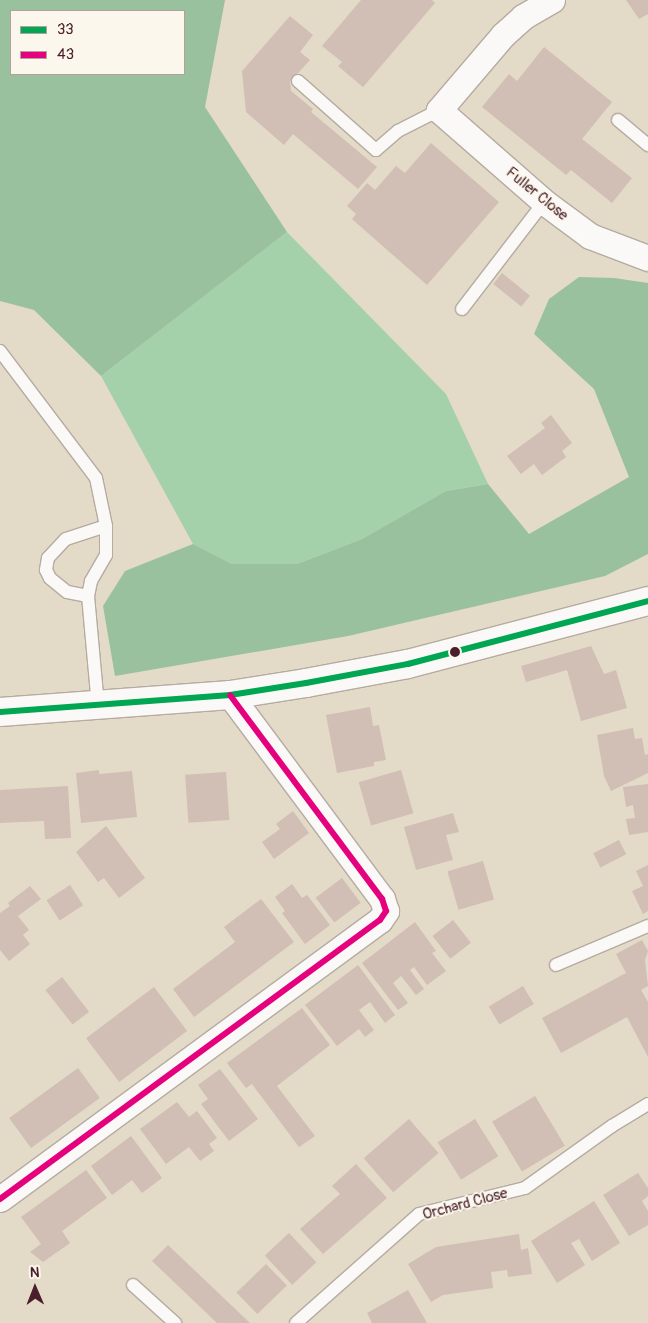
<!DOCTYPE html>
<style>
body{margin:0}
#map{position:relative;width:648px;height:1323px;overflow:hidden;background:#e4dac8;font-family:Pangolin,sans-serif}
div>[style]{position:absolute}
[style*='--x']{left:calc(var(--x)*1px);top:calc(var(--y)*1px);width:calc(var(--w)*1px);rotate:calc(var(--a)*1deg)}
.green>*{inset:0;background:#a4d1a9}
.forest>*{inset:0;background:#99c19d}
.building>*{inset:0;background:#d1beb5;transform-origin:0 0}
.roads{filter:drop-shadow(1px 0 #b5aba1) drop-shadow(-1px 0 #b5aba1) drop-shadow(0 1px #b5aba1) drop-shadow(0 -1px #b5aba1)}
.service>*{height:12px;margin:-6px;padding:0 6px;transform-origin:6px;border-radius:6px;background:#fbf9f7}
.minor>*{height:25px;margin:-12.5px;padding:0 12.5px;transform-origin:12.5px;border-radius:12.5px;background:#fbf9f7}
.primary>*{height:28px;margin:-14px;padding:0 14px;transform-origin:14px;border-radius:14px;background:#fbf9f7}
.bus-1>*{height:6px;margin:-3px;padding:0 3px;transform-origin:3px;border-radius:3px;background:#00a651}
.bus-2>*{height:6px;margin:-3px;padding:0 3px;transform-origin:3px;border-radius:3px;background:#e5007d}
.dots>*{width:14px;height:14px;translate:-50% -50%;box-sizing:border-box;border:2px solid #fbf7ec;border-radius:50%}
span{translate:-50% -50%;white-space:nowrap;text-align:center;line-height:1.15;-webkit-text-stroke:4px #fbf7ec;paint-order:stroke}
.street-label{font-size:15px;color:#4a1f2b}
.legend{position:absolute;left:10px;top:10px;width:175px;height:65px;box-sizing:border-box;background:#fbf7ec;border:1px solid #b4a19f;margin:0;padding:6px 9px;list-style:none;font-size:15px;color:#4a1f2b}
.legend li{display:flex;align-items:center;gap:10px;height:25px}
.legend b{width:25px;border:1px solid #b4a19f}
.north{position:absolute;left:10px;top:1263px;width:50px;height:50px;-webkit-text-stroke:4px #fbf7ec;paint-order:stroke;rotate:359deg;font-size:14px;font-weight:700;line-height:20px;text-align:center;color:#4a1f2b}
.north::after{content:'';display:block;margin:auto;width:18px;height:22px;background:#4a1f2b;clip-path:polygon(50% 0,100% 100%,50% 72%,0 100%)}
</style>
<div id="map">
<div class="green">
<div style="clip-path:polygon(287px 232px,446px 394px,488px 484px,446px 491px,362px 539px,297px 564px,232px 564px,193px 544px,101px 376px)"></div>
</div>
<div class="forest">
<div style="clip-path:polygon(evenodd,0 0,225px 0,205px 107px,287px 232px,101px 376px,34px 310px,0 301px,0 0,184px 11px,184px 74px,11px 74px,11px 11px,184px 11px)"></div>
<div style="clip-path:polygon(579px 277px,614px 278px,648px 283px,648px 554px,605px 576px,348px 636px,115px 676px,103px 606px,125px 571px,193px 544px,232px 564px,297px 564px,362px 539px,446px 491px,488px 484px,529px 534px,629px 477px,594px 389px,534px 334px,549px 299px)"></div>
</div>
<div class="building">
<div style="clip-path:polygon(361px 0,432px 0,435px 3px,363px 87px,338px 66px,342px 62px,322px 46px)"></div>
<div style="clip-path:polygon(626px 0,648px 0,648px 14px,639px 19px)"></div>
<div style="clip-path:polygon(290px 16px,313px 35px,300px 52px,310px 60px,290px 82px,291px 91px,313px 109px,311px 112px,377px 167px,358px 189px,293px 134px,284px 145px,246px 112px,242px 71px)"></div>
<div style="clip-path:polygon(544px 47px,612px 102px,582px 139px,632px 178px,612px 203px,571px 170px,566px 175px,482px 107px,509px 74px,517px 81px)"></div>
<div style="clip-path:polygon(431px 143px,499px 202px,427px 285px,352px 219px,356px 214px,347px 206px,367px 183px,375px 190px,396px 166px,405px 173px)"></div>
<div style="left:502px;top:273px;width:36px;height:14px;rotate:39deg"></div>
<div style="clip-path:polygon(551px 415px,572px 443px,562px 451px,566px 457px,542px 475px,534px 464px,521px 474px,507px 456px,545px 428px,541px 423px)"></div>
<div style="clip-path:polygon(591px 646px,604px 674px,616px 670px,627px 708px,581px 721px,567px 670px,526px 682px,521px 666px)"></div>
<div style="clip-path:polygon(370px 707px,373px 726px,379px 725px,386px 760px,374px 762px,374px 766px,337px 773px,326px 715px)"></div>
<div style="clip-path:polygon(633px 728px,635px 739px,642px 738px,645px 755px,648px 754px,648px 773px,611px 791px,604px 776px,597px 735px)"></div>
<div style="clip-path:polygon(99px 770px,99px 774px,132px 771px,137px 817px,81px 823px,76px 773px)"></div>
<div style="left:401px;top:770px;width:45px;height:44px;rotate:74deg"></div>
<div style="left:226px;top:772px;width:48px;height:41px;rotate:86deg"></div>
<div style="clip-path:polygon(648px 784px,648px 832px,629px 835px,626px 819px,635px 818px,633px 805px,626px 807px,623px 787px)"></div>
<div style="clip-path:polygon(68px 786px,71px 838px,45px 839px,44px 821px,0 823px,0 790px)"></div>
<div style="clip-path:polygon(293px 811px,309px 833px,274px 859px,262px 842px,280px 829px,276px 824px)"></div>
<div style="clip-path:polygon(453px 813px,459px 832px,446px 835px,453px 860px,416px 870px,404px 827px)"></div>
<div style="clip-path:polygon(106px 826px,145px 878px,119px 898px,104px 878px,98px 882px,76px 852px)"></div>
<div style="left:619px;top:840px;width:16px;height:29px;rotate:63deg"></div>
<div style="left:483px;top:861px;width:40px;height:37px;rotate:74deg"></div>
<div style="clip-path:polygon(648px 865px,648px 911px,643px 914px,632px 891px,643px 886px,636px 871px)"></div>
<div style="left:342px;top:878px;width:31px;height:33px;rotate:53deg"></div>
<div style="clip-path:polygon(292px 884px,302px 898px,307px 895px,330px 925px,305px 944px,282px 913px,285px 911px,275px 897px)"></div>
<div style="left:70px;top:885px;width:24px;height:28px;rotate:57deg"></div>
<div style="clip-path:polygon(30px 886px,41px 899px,18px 916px,29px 930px,23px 935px,30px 944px,9px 961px,0 950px,0 913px,10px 906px,8px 903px)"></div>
<div style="clip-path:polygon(261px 899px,294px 942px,194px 1017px,173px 989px,235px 942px,224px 927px)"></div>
<div style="left:453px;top:920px;width:29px;height:26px;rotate:52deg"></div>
<div style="clip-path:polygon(415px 922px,436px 951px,432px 953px,446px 971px,427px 985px,414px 967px,410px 970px,424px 989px,416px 995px,401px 976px,393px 983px,408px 1003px,398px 1010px,362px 963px)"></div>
<div style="clip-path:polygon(642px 940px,648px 951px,645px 960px,648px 986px,641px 990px,648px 1002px,648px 1057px,627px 1017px,561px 1053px,542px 1018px,626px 973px,616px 954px)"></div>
<div style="clip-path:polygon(358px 965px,395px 1015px,385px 1023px,370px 1002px,359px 1010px,374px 1030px,365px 1037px,359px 1029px,337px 1046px,305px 1005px)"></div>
<div style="left:62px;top:977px;width:44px;height:21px;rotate:52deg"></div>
<div style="left:523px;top:986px;width:21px;height:40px;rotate:59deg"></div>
<div style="left:154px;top:987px;width:55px;height:85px;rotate:53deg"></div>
<div style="clip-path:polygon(302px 1008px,330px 1045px,277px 1086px,315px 1136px,299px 1147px,252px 1084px,246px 1088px,227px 1063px)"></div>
<div style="left:78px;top:1068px;width:37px;height:85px;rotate:54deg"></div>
<div style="clip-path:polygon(220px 1069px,258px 1119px,229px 1141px,201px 1104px,208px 1099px,198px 1085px)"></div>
<div style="left:535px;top:1096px;width:58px;height:50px;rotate:59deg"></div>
<div style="clip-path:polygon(177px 1102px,189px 1117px,197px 1111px,217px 1138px,209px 1144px,214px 1151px,200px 1161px,189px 1147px,166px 1164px,140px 1129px)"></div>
<div style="left:409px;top:1119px;width:45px;height:60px;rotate:49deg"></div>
<div style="left:475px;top:1119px;width:44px;height:44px;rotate:58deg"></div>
<div style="clip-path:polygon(131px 1136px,162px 1178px,142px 1193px,132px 1180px,112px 1195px,91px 1166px)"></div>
<div style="clip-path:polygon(356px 1164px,387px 1198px,323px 1254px,300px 1229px,340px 1194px,332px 1186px)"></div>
<div style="clip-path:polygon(86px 1170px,107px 1198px,62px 1231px,70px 1243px,43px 1262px,30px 1252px,41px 1244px,21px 1217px)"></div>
<div style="clip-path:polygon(638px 1173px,648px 1188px,648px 1196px,642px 1201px,648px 1211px,648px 1225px,629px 1236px,603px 1195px)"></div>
<div style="clip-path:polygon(594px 1201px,620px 1243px,592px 1261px,579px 1239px,571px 1243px,585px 1265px,557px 1283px,531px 1241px)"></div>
<div style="left:289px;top:1233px;width:40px;height:33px;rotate:47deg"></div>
<div style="clip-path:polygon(519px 1234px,521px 1250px,528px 1248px,532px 1274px,508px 1277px,507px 1270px,491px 1272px,493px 1288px,443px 1295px,431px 1302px,408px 1264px,436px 1247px)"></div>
<div style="clip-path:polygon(168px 1245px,250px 1323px,217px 1323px,152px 1261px)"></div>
<div style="left:266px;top:1264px;width:30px;height:41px;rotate:46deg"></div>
<div style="clip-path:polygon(408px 1290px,427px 1323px,372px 1323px,367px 1313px)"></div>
</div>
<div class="roads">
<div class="service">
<div style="--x:298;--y:81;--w:104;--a:41.5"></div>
<div style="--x:376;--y:150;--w:29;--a:-41"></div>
<div style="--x:398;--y:131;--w:46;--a:-27.1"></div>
<div style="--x:618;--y:120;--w:39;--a:40"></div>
<div style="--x:462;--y:309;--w:135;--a:-52.5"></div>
<div style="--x:0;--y:351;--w:159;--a:52.9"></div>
<div style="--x:96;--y:478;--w:49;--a:78.2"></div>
<div style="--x:106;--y:526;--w:29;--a:90"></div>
<div style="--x:106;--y:555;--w:30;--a:120"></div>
<div style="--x:91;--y:581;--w:15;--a:101"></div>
<div style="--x:88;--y:596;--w:110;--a:84.8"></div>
<div style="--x:88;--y:596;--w:21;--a:-169"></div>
<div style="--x:67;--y:592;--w:22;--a:-141"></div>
<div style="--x:50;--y:578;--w:9;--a:-117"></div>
<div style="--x:46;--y:570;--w:12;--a:-81"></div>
<div style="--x:48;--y:558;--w:26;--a:-47"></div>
<div style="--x:66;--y:539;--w:42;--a:-18"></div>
<div style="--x:556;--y:965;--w:100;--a:-23"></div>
<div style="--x:133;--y:1285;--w:57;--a:42.1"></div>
<div style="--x:296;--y:1323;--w:164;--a:-41.5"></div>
<div style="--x:419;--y:1214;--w:109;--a:-13.8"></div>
<div style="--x:525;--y:1188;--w:107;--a:-35.5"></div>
<div style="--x:612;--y:1126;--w:42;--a:-31.4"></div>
</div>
<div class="minor">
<div style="--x:552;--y:0;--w:34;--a:150"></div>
<div style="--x:523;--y:17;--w:27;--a:138"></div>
<div style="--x:503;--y:35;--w:99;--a:130.5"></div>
<div style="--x:439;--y:110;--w:140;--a:41.2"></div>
<div style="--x:544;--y:202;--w:57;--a:36.5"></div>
<div style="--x:590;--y:236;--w:62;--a:20.8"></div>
<div style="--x:0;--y:1199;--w:471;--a:-36.3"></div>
<div style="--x:380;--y:920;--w:11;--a:-56"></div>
<div style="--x:386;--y:911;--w:13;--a:-108"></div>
<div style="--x:382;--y:899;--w:254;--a:-126.7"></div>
</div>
<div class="primary">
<div style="--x:0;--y:712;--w:231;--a:-4.2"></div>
<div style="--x:230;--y:695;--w:77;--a:-9"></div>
<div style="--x:306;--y:683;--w:104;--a:-10.6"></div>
<div style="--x:408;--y:664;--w:248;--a:-14.7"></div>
</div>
</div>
<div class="bus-1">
<div style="--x:0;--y:712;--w:231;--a:-4.2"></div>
<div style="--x:230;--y:695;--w:77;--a:-9"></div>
<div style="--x:306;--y:683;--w:104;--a:-10.6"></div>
<div style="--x:408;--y:664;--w:248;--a:-14.7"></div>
</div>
<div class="bus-2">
<div style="--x:0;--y:1199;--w:471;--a:-36.3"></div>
<div style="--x:380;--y:920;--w:11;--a:-56"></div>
<div style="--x:386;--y:911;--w:13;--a:-108"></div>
<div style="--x:382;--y:899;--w:254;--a:-126.7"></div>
</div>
<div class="dots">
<div style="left:455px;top:652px;background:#4a1f2b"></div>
</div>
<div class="street-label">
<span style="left:537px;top:194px;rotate:39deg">Fuller Close</span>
<span style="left:465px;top:1204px;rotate:-15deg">Orchard Close</span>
</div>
<ul class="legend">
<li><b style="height:6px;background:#00a651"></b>33</li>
<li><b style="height:6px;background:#e5007d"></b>43</li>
</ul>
<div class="north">N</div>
</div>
